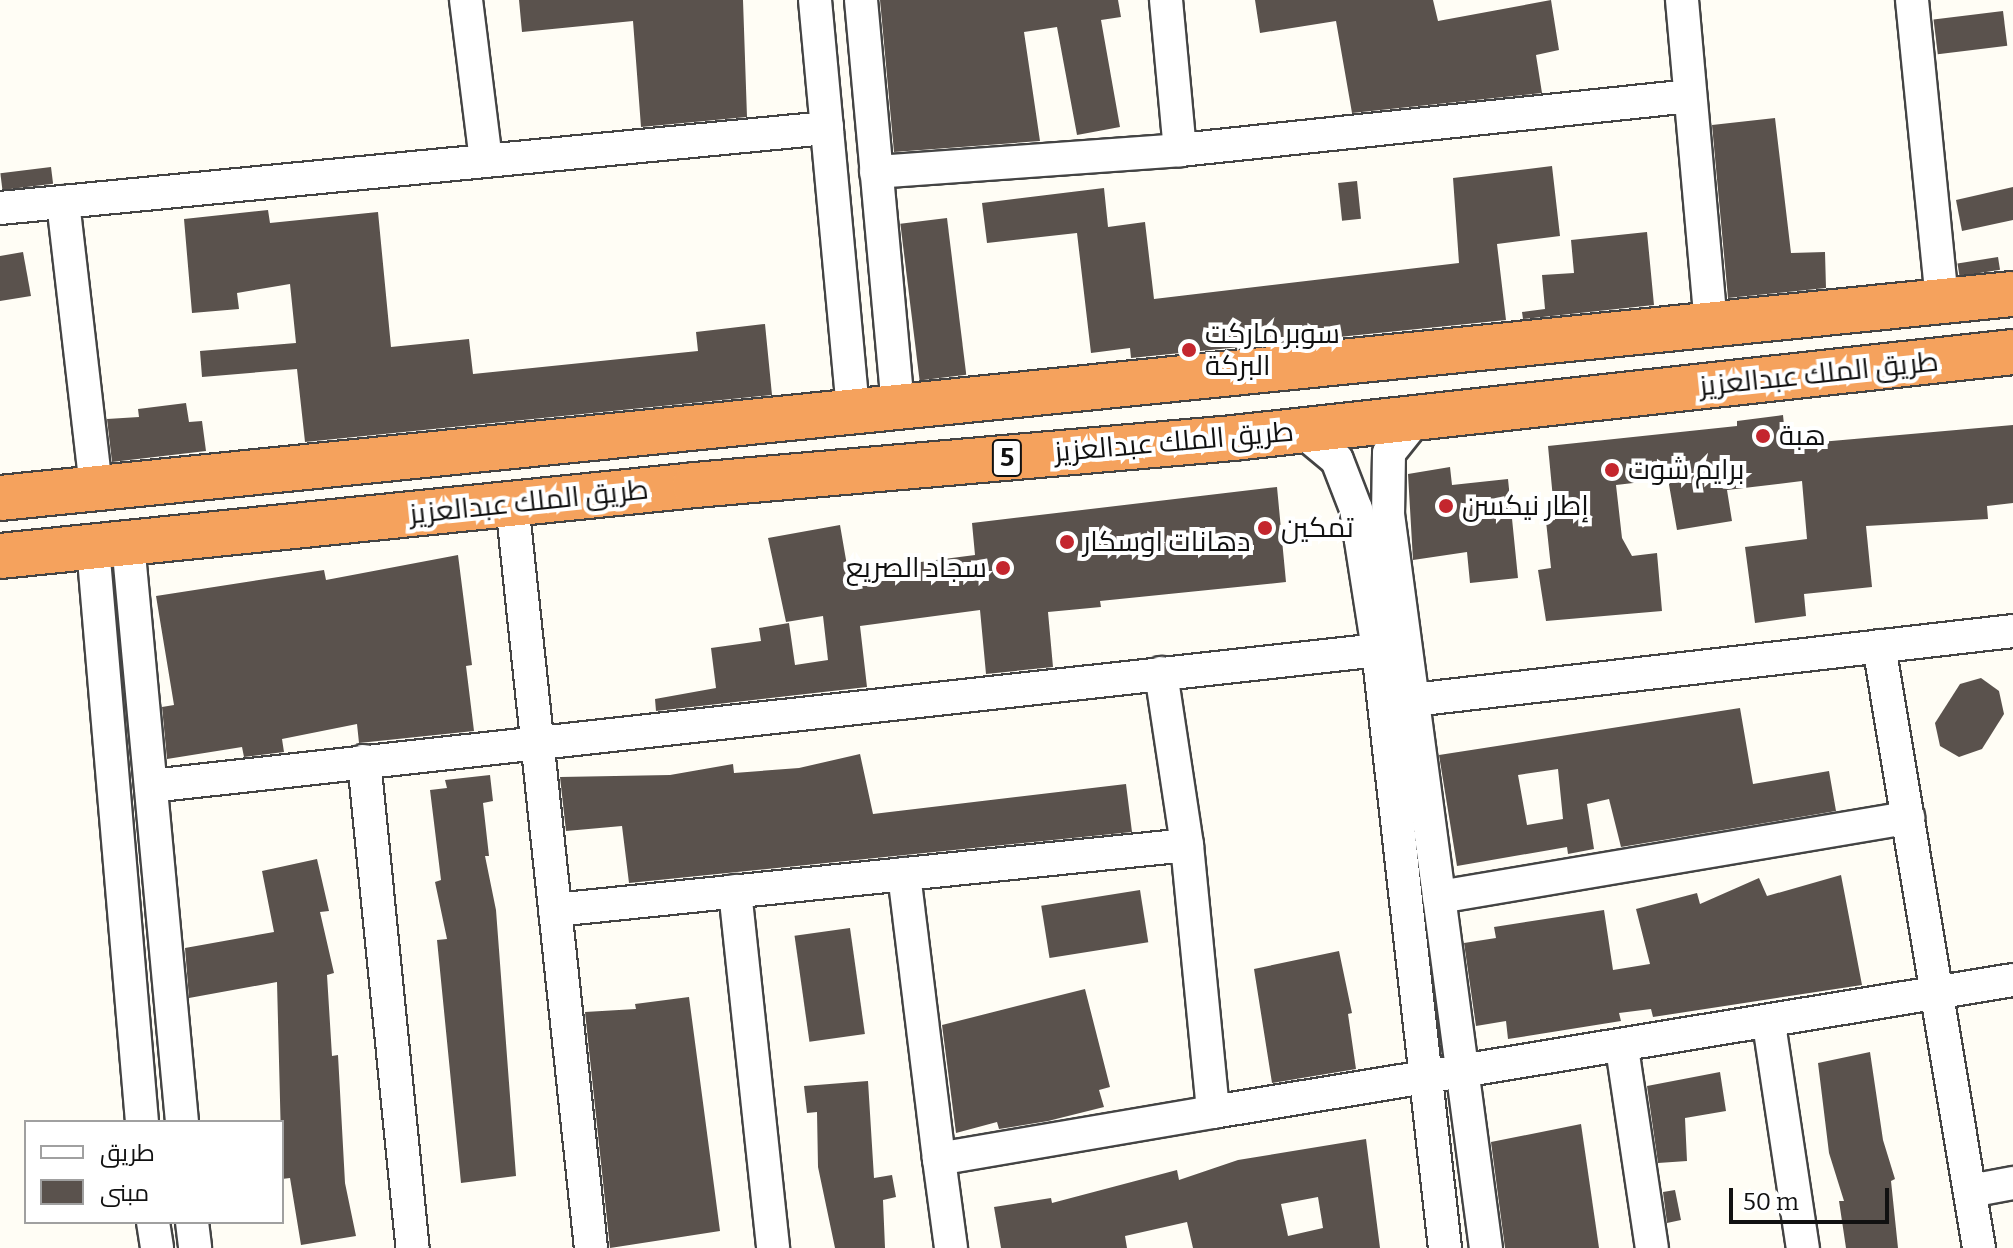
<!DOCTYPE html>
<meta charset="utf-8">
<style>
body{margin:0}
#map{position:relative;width:2013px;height:1248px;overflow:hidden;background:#fffdf5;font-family:Bitter,Cairo,serif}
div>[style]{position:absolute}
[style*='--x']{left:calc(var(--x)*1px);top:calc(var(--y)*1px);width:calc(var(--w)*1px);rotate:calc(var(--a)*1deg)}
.building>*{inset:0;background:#5a524d;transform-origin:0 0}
.roads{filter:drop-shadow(2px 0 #444) drop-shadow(-2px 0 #444) drop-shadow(0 2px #444) drop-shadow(0 -2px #444)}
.minor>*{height:32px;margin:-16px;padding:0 16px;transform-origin:16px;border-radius:16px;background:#fff}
.highway>*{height:44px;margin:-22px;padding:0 22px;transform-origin:22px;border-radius:22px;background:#f5a25d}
.dots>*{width:22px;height:22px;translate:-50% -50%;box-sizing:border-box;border:4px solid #fff;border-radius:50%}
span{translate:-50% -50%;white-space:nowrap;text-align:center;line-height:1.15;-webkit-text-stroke:8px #fff;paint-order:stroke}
.shield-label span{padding:2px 6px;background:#fff;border:2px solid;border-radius:6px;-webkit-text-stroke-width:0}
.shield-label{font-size:26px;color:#111;font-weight:700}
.poi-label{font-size:28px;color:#111}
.left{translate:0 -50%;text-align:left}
.right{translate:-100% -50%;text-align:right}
.street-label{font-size:28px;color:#111}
.legend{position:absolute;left:24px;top:1120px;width:260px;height:104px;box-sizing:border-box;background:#fff;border:2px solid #a0a0a0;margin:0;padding:10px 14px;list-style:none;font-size:24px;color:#111}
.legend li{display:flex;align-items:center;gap:16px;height:40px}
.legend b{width:40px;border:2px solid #a0a0a0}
.scale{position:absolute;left:1729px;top:1188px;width:160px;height:36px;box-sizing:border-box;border:4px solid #111;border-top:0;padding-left:10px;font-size:24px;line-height:28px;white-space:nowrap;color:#111;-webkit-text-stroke:6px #fff;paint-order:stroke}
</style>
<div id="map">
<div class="building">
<div style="clip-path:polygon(519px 0,743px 0,747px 117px,641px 127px,633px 21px,522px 32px)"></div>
<div style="clip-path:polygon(880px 0,1118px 0,1121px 17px,1101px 20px,1120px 127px,1077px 135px,1057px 27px,1024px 32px,1040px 141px,894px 152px)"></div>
<div style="clip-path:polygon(1255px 0,1433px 0,1438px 21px,1551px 0,1559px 50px,1536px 55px,1542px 93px,1352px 113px,1336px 21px,1260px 33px)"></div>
<div style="left:2003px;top:11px;width:35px;height:70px;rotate:83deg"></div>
<div style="clip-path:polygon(1775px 118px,1791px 253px,1825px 252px,1826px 288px,1728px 298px,1712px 125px)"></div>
<div style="clip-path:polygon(1552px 166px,1560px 236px,1497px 244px,1506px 320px,1131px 358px,1130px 348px,1091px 353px,1077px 233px,987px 243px,982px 203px,1104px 188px,1108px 227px,1145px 222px,1154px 299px,1459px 263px,1453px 178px)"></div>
<div style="left:51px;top:167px;width:17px;height:51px;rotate:83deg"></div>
<div style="left:1357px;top:181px;width:38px;height:19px;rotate:84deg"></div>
<div style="clip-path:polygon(2013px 187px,2013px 220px,1962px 231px,1956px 200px)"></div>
<div style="clip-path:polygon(268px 210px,270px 223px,378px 212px,391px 347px,469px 339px,473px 374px,698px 351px,696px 332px,765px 324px,772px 395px,305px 442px,297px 369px,202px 377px,200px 351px,296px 343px,290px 284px,237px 293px,239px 309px,192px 313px,184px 219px)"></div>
<div style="left:947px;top:218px;width:158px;height:47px;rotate:83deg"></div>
<div style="clip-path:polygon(1647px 232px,1654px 305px,1523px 319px,1522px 312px,1545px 309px,1542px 275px,1574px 273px,1571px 240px)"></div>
<div style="clip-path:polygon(23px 252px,31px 296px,0 301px,0 256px)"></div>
<div style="left:1998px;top:257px;width:13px;height:41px;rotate:81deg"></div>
<div style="clip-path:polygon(186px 403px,189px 422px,202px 421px,206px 451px,112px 462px,107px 419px,139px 417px,138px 409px)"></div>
<div style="clip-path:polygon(1783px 415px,1786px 445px,2013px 425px,2013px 503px,1987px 506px,1988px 519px,1866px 526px,1872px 587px,1804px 594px,1806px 616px,1755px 623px,1745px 547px,1807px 539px,1802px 481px,1727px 490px,1732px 521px,1677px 530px,1668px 479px,1616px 485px,1622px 538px,1632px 556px,1657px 553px,1662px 611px,1546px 621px,1538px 570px,1551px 568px,1546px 521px,1555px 520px,1548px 446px,1737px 426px,1737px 421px)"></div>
<div style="clip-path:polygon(1450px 467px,1452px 485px,1508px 479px,1518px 578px,1470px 583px,1467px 552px,1413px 560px,1408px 474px)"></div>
<div style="clip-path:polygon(1277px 487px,1286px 582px,1100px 601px,1101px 607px,1048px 612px,1053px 667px,986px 674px,980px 610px,860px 626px,867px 687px,656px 711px,655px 699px,716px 688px,711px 648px,761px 641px,759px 628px,789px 623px,795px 665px,828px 660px,823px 616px,786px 622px,768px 538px,840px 525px,850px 583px,883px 579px,882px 567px,975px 555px,972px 523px)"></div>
<div style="clip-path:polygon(458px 555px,472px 665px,466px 666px,474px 731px,359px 743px,357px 724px,282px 739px,284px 752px,244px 757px,242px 747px,167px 759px,162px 707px,174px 705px,156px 596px,324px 570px,326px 580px)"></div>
<div style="clip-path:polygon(1981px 678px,1999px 691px,2004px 714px,1982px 749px,1959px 757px,1940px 746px,1935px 723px,1960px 684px)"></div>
<div style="clip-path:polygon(evenodd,1740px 708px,1753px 784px,1829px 771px,1836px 811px,1621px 847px,1609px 799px,1587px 804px,1594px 849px,1568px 854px,1567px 847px,1457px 866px,1439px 755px,1740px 708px,1558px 769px,1563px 819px,1527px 825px,1518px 775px,1558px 769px)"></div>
<div style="clip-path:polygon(860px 754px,873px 814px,1126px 784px,1132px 832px,629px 883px,622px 826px,566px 831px,560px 777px,670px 775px,733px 764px,734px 773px,799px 768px)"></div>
<div style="clip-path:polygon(490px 775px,493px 801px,483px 803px,489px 856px,485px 856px,496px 910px,516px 1176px,461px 1183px,437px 940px,447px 939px,435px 882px,441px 880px,430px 790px,447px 788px,445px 780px)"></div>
<div style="clip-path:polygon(317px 859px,329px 911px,320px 912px,334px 973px,327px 975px,332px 1056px,338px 1055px,345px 1183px,356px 1236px,301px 1245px,290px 1178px,282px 1179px,277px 982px,189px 998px,185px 948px,274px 932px,262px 871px)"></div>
<div style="clip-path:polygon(1841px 875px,1862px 985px,1653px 1017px,1651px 1009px,1619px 1013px,1621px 1021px,1508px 1039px,1506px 1021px,1476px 1026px,1464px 943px,1496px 938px,1494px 927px,1604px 910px,1613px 970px,1650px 964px,1636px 909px,1697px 893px,1700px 904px,1759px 878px,1767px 896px)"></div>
<div style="left:1140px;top:890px;width:53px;height:100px;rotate:81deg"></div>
<div style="left:850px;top:928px;width:107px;height:56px;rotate:82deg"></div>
<div style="clip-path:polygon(1339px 951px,1352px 1013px,1348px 1014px,1356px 1069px,1272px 1083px,1254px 969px)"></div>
<div style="clip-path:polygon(1085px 989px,1110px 1087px,1099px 1090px,1104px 1107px,1048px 1121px,999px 1129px,997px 1122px,956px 1133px,942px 1025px)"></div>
<div style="clip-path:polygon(689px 997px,720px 1231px,610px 1248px,585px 1012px,636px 1009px,635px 1004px)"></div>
<div style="clip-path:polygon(1870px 1052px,1883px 1140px,1895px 1179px,1891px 1181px,1898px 1248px,1846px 1248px,1839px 1201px,1844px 1201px,1829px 1153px,1818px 1063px)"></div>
<div style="clip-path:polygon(1720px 1072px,1726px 1111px,1685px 1118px,1687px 1161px,1658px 1163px,1647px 1086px)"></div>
<div style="clip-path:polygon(868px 1081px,874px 1178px,892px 1175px,896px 1197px,883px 1200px,885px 1248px,835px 1248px,818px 1167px,817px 1112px,807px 1113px,804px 1086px)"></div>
<div style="clip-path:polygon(1581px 1124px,1599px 1248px,1505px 1248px,1491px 1142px)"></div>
<div style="clip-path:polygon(evenodd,1366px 1139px,1380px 1248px,1193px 1248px,1187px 1222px,1125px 1236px,1127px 1248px,1001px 1248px,994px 1207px,1051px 1198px,1052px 1203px,1177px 1170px,1179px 1180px,1238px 1160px,1366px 1139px,1318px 1197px,1323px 1228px,1288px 1236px,1281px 1204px,1318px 1197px)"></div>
<div style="clip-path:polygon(1675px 1190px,1681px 1220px,1667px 1223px,1663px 1192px)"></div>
</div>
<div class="roads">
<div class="minor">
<div style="--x:466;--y:0;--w:162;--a:82.9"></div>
<div style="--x:815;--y:0;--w:413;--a:84.7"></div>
<div style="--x:861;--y:0;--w:409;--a:84.8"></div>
<div style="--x:1166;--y:0;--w:151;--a:84.7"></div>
<div style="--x:1682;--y:0;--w:325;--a:84.9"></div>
<div style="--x:1912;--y:0;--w:302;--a:84.3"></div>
<div style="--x:876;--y:172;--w:305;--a:-4.1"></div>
<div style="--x:1180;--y:150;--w:513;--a:-6.04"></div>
<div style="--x:63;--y:202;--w:288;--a:83.4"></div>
<div style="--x:0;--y:208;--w:831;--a:-5.53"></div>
<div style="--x:1416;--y:419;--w:43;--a:128.5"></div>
<div style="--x:1389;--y:453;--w:61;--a:90.9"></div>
<div style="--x:1388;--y:514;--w:741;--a:82.4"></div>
<div style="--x:1302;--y:431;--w:45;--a:39.6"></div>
<div style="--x:1337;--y:460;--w:53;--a:68.8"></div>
<div style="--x:1356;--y:509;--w:143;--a:81.1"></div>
<div style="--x:1378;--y:650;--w:602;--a:83.61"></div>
<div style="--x:512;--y:503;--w:749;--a:83.95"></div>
<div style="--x:128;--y:543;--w:582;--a:84.67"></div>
<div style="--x:93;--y:547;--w:577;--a:85.13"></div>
<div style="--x:1879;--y:646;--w:610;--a:80.57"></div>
<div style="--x:1161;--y:673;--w:174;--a:81.4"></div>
<div style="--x:1413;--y:700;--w:604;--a:-6.56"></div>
<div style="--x:364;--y:761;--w:489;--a:84.3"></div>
<div style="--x:151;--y:786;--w:1235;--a:-6.32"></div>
<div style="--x:904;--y:874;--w:287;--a:83"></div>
<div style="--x:735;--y:891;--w:359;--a:83.9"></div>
<div style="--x:1439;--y:897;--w:476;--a:-9.6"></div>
<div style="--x:555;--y:910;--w:635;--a:-5.87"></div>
<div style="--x:1187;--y:845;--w:268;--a:84.4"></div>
<div style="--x:1213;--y:1112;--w:278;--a:170.3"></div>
<div style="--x:939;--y:1159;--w:90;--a:82.3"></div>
<div style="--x:1769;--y:1024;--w:227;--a:81.4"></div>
<div style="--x:1622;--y:1048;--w:202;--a:81.5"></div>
<div style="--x:1213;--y:1112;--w:811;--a:-9.37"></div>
<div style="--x:1970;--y:1191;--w:44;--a:-10.5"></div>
<div style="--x:153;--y:1222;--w:26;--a:81"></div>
<div style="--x:192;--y:1222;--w:26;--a:83"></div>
</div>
<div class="highway">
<div style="--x:0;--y:498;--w:2023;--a:-5.79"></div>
<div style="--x:0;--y:556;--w:699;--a:-5.83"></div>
<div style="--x:695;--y:485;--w:540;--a:-4.99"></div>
<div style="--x:1233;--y:438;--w:785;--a:-6.29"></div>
</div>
</div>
<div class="dots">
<div style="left:1189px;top:350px;background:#c4262e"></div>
<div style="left:1763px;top:436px;background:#c4262e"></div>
<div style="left:1612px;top:470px;background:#c4262e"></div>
<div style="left:1446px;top:506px;background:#c4262e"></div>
<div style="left:1265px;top:528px;background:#c4262e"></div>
<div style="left:1067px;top:542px;background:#c4262e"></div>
<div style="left:1003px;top:568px;background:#c4262e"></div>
</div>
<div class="shield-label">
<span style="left:1007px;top:458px">5</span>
</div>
<div class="poi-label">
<span class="left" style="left:1205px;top:350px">سوبر ماركت<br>البركة</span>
<span class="left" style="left:1779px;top:436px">هبة</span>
<span class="left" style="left:1628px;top:470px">برايم شوت</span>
<span class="left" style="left:1462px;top:506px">إطار نيكسن</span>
<span class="left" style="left:1281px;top:528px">تمكين</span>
<span class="left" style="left:1083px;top:542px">دهانات اوسكار</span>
<span class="right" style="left:987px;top:568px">سجاد الصريع</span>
</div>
<div class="street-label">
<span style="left:1819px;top:374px;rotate:-6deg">طريق الملك عبدالعزيز</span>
<span style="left:1174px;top:442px;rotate:-5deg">طريق الملك عبدالعزيز</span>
<span style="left:529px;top:502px;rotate:-6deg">طريق الملك عبدالعزيز</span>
</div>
<ul class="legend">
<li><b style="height:10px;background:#fff"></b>طريق</li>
<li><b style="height:22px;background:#5a524d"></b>مبنى</li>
</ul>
<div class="scale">50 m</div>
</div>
